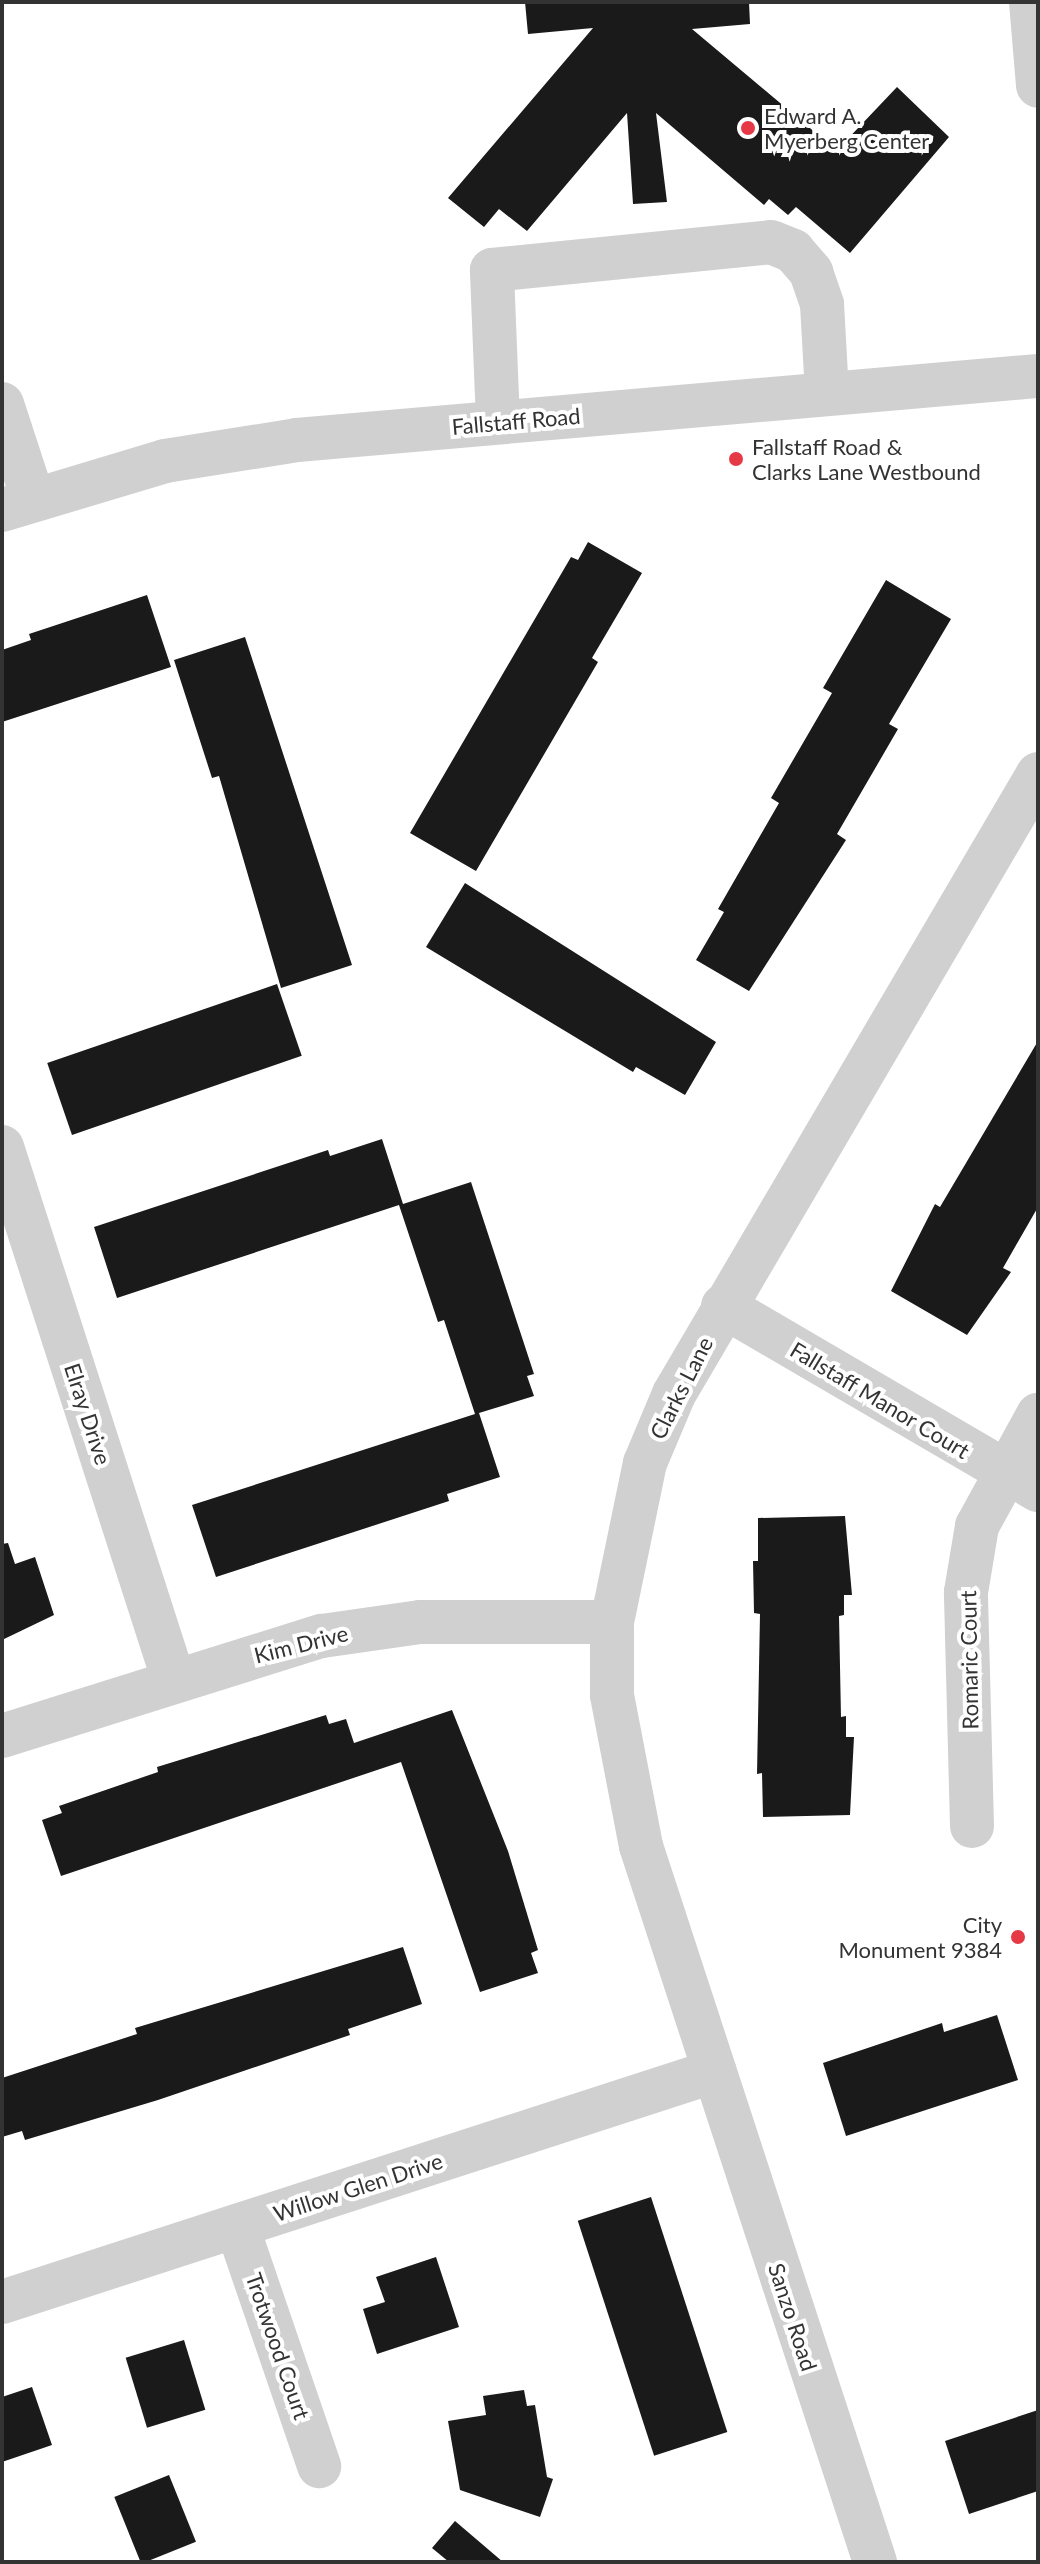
<!DOCTYPE html>
<style>
body{margin:0}
#map{position:relative;width:1040px;height:2564px;overflow:hidden;background:#fff;font-family:Lato,sans-serif}
div>[style]{position:absolute}
[style*='--x']{left:calc(var(--x)*1px);top:calc(var(--y)*1px);width:calc(var(--w)*1px);rotate:calc(var(--a)*1deg)}
.building>*{inset:0;background:#1a1a1a;transform-origin:0 0}
.minor>*{height:44px;margin:-22px;padding:0 22px;transform-origin:22px;border-radius:22px;background:#d0d0d0}
.dots>*{width:22px;height:22px;translate:-50% -50%;box-sizing:border-box;border:4px solid #fff;border-radius:50%}
span{translate:-50% -50%;white-space:nowrap;text-align:center;line-height:1.15;-webkit-text-stroke:8px #fff;paint-order:stroke}
.poi-label{font-size:22px;color:#333}
.left{translate:0 -50%;text-align:left}
.right{translate:-100% -50%;text-align:right}
.street-label{font-size:22px;color:#333}
.frame{position:absolute;inset:0;border:4px solid #333;pointer-events:none}
</style>
<div id="map">
<div class="building">
<div style="clip-path:polygon(525px 2px,749px 2px,750px 24px,692px 29px,817px 134px,840px 147px,897px 87px,949px 137px,850px 253px,796px 207px,788px 215px,769px 199px,764px 205px,656px 113px,667px 202px,633px 204px,627px 113px,527px 231px,499px 209px,484px 227px,448px 198px,593px 28px,528px 34px)"></div>
<div style="clip-path:polygon(588px 542px,642px 573px,592px 658px,598px 662px,476px 871px,410px 833px,571px 557px,578px 560px)"></div>
<div style="clip-path:polygon(886px 580px,951px 619px,889px 724px,898px 729px,837px 834px,846px 840px,749px 991px,696px 960px,724px 912px,718px 909px,779px 803px,771px 798px,832px 693px,823px 688px)"></div>
<div style="clip-path:polygon(147px 595px,171px 667px,2px 722px,2px 650px,31px 640px,29px 634px)"></div>
<div style="clip-path:polygon(245px 637px,352px 965px,281px 988px,219px 776px,212px 778px,174px 660px)"></div>
<div style="clip-path:polygon(465px 883px,716px 1042px,685px 1095px,636px 1067px,633px 1072px,426px 947px)"></div>
<div style="left:277px;top:984px;width:76px;height:243px;rotate:71deg"></div>
<div style="clip-path:polygon(1038px 1041px,1038px 1207px,1003px 1268px,1011px 1272px,967px 1335px,891px 1291px,935px 1204px,940px 1207px)"></div>
<div style="clip-path:polygon(382px 1139px,403px 1204px,471px 1182px,534px 1374px,527px 1376px,534px 1396px,479px 1413px,500px 1477px,447px 1494px,449px 1501px,216px 1577px,192px 1505px,475px 1414px,444px 1320px,438px 1322px,399px 1205px,117px 1298px,94px 1227px,328px 1150px,330px 1156px)"></div>
<div style="clip-path:polygon(845px 1516px,852px 1595px,844px 1595px,844px 1615px,839px 1616px,841px 1717px,846px 1716px,846px 1737px,854px 1737px,850px 1815px,763px 1817px,762px 1773px,757px 1774px,760px 1614px,754px 1613px,753px 1561px,758px 1561px,758px 1518px)"></div>
<div style="clip-path:polygon(8px 1543px,15px 1564px,35px 1557px,54px 1615px,2px 1640px,2px 1544px)"></div>
<div style="clip-path:polygon(452px 1710px,508px 1851px,538px 1950px,531px 1953px,538px 1973px,480px 1992px,401px 1762px,61px 1876px,42px 1820px,62px 1813px,59px 1806px,158px 1772px,157px 1767px,326px 1715px,329px 1724px,346px 1719px,354px 1743px)"></div>
<div style="clip-path:polygon(403px 1947px,422px 2004px,348px 2029px,350px 2035px,158px 2100px,25px 2140px,22px 2131px,2px 2137px,2px 2078px,137px 2034px,135px 2028px)"></div>
<div style="clip-path:polygon(997px 2015px,1018px 2080px,846px 2136px,823px 2063px,942px 2023px,944px 2032px)"></div>
<div style="left:651px;top:2197px;width:247px;height:77px;rotate:72deg"></div>
<div style="clip-path:polygon(436px 2257px,459px 2327px,377px 2354px,363px 2309px,385px 2302px,376px 2277px)"></div>
<div style="left:184px;top:2340px;width:73px;height:61px;rotate:73deg"></div>
<div style="clip-path:polygon(32px 2387px,52px 2445px,2px 2462px,2px 2397px)"></div>
<div style="clip-path:polygon(524px 2390px,527px 2406px,535px 2405px,547px 2477px,553px 2479px,540px 2517px,460px 2490px,448px 2421px,486px 2415px,483px 2396px)"></div>
<div style="clip-path:polygon(1038px 2410px,1038px 2491px,969px 2514px,945px 2441px)"></div>
<div style="left:169px;top:2475px;width:72px;height:59px;rotate:68deg"></div>
<div style="clip-path:polygon(455px 2521px,503px 2562px,449px 2562px,432px 2548px)"></div>
</div>
<div class="minor">
<div style="--x:1031;--y:2;--w:84;--a:85.2"></div>
<div style="--x:2;--y:404;--w:100;--a:71.9"></div>
<div style="--x:498;--y:422;--w:152;--a:-92.3"></div>
<div style="--x:492;--y:270;--w:280;--a:-5.7"></div>
<div style="--x:771;--y:242;--w:24;--a:22"></div>
<div style="--x:793;--y:251;--w:28;--a:49"></div>
<div style="--x:811;--y:272;--w:34;--a:71"></div>
<div style="--x:822;--y:304;--w:90;--a:86.8"></div>
<div style="--x:2;--y:510;--w:170;--a:-16.7"></div>
<div style="--x:165;--y:461;--w:134;--a:-9"></div>
<div style="--x:297;--y:440;--w:744;--a:-4.94"></div>
<div style="--x:2;--y:1147;--w:561;--a:72.15"></div>
<div style="--x:723;--y:1306;--w:365;--a:30.3"></div>
<div style="--x:2;--y:1736;--w:335;--a:-17.4"></div>
<div style="--x:322;--y:1636;--w:99;--a:-8.1"></div>
<div style="--x:420;--y:1622;--w:192;--a:0"></div>
<div style="--x:972;--y:1826;--w:234;--a:-91.5"></div>
<div style="--x:966;--y:1592;--w:67;--a:-80.5"></div>
<div style="--x:977;--y:1526;--w:127;--a:-61.2"></div>
<div style="--x:237;--y:2226;--w:254;--a:71.1"></div>
<div style="--x:2;--y:2302;--w:749;--a:-17.95"></div>
<div style="--x:875;--y:2562;--w:753;--a:-108.1"></div>
<div style="--x:641;--y:1846;--w:154;--a:-100.9"></div>
<div style="--x:612;--y:1695;--w:73;--a:-90"></div>
<div style="--x:612;--y:1622;--w:162;--a:-78.3"></div>
<div style="--x:645;--y:1463;--w:75;--a:-67.2"></div>
<div style="--x:674;--y:1394;--w:719;--a:-59.58"></div>
</div>
<div class="dots">
<div style="left:748px;top:128px;background:#e63946"></div>
<div style="left:736px;top:459px;background:#e63946"></div>
<div style="left:1018px;top:1937px;background:#e63946"></div>
</div>
<div class="poi-label">
<span class="left" style="left:764px;top:128px">Edward A.<br>Myerberg Center</span>
<span class="left" style="left:752px;top:459px">Fallstaff Road &amp;<br>Clarks Lane Westbound</span>
<span class="right" style="left:1002px;top:1937px">City<br>Monument 9384</span>
</div>
<div class="street-label">
<span style="left:516px;top:421px;rotate:-5deg">Fallstaff Road</span>
<span style="left:681px;top:1388px;rotate:-63deg">Clarks Lane</span>
<span style="left:880px;top:1400px;rotate:31deg">Fallstaff Manor Court</span>
<span style="left:88px;top:1414px;rotate:72deg">Elray Drive</span>
<span style="left:301px;top:1644px;rotate:-14deg">Kim Drive</span>
<span style="left:969px;top:1660px;rotate:-91deg">Romaric Court</span>
<span style="left:358px;top:2187px;rotate:-18deg">Willow Glen Drive</span>
<span style="left:793px;top:2317px;rotate:72deg">Sanzo Road</span>
<span style="left:278px;top:2346px;rotate:71deg">Trotwood Court</span>
</div>
<div class="frame"></div>
</div>
